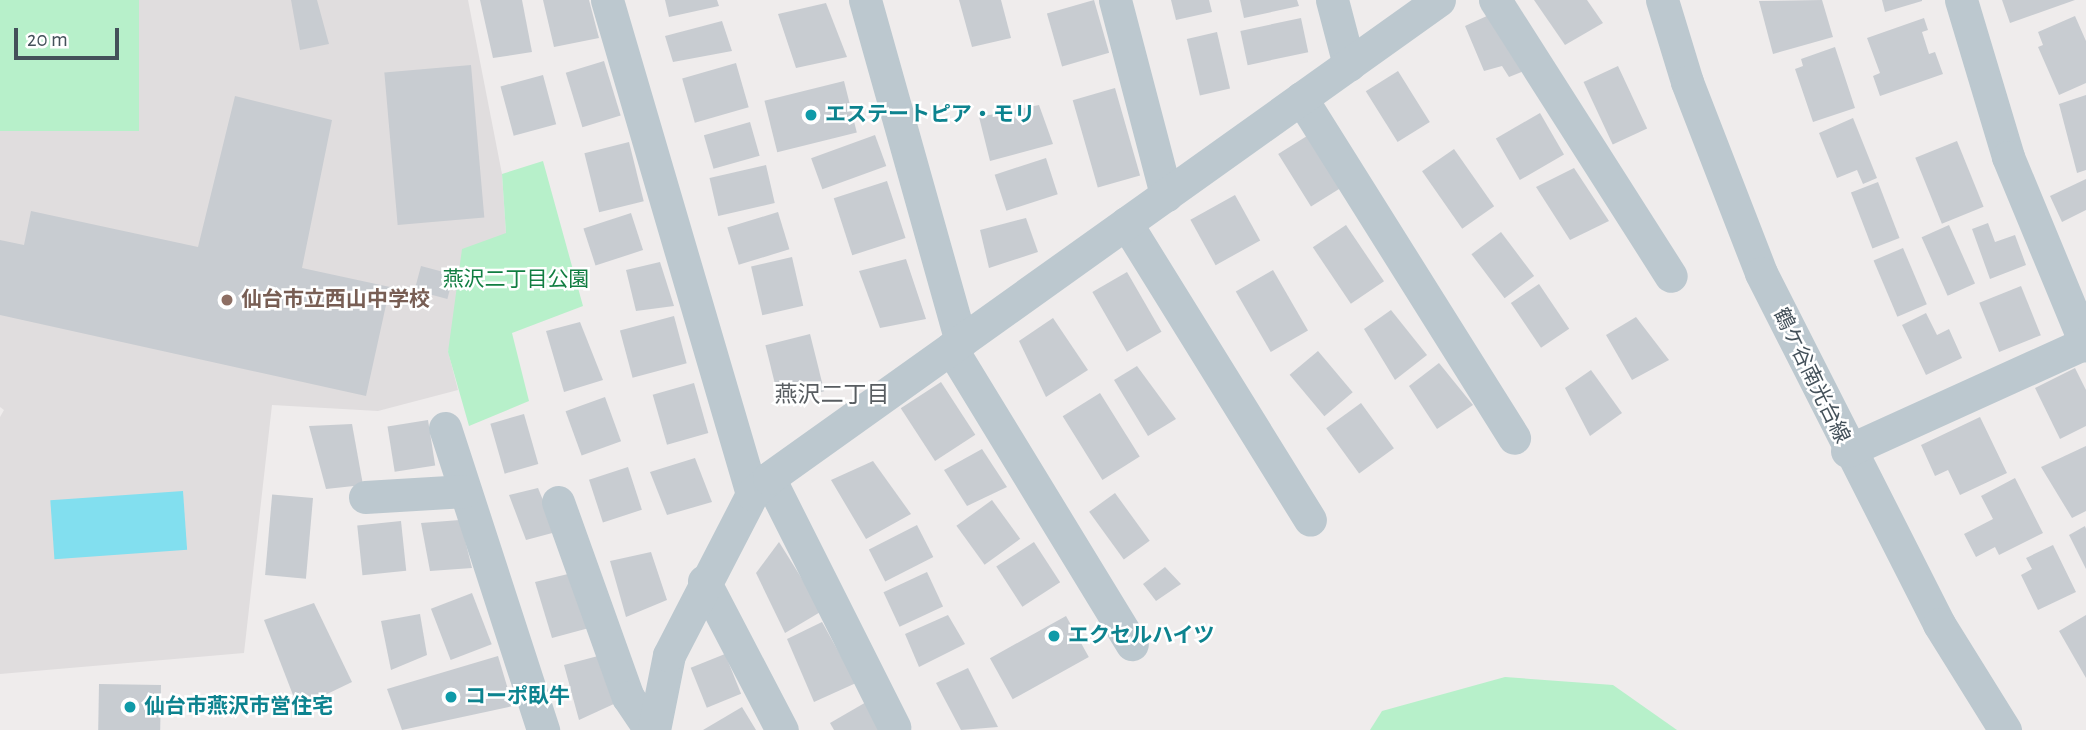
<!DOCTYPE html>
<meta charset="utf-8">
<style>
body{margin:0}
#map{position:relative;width:2086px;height:730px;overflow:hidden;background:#efecec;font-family:"Alegreya Sans","Noto Sans JP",sans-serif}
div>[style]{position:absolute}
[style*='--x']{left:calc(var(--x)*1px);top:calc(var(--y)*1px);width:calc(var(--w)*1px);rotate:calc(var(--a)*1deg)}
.education>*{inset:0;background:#e0ddde}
.green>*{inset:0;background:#b7f0ca;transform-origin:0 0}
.water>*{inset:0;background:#82dfef;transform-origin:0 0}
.building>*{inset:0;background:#c8ccd1;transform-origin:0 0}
.minor>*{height:33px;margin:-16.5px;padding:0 16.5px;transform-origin:16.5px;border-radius:16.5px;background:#bcc8cf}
.dots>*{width:19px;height:19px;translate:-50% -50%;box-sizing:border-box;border:4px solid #fff;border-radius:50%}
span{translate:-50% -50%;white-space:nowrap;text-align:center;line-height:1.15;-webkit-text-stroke:5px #fff;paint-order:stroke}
.culture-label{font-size:21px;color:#0d838f;font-weight:700}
.left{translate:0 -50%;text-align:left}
.park-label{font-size:21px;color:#127e42}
.education-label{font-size:21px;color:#785e54;font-weight:700}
.street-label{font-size:21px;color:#44515a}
.neighbourhood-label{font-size:23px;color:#585d61}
.scale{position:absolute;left:14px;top:28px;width:105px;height:32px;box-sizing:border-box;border:4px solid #44515a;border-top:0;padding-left:9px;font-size:21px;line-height:24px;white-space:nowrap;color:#44515a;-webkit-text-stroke:5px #fff;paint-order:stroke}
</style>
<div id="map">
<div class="education">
<div style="clip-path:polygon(0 0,468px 0,502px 174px,506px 233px,448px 351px,458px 390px,378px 411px,272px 405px,244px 653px,0 674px,0 417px,4px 410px,0 407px)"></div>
</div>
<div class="green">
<div style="left:0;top:0;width:139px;height:131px"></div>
<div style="clip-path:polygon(543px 161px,583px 306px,512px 333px,529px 401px,469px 426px,448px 352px,462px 249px,506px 233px,502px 174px)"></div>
<div style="clip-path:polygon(1505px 677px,1613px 685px,1677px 730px,1370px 730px,1382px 711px)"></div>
</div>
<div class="water">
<div style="left:183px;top:491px;width:59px;height:133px;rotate:86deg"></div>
</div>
<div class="building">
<div style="clip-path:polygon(291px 0,317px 0,329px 44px,300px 50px)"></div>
<div style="clip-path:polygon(480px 0,522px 0,532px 52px,493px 58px)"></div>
<div style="clip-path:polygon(543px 0,589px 0,599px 38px,554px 47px)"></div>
<div style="clip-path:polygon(665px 0,717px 0,719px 6px,669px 17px)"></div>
<div style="clip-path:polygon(959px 0,1001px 0,1011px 38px,972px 47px)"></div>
<div style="left:1094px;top:0;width:55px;height:49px;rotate:74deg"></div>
<div style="clip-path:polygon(1171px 0,1209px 0,1212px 12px,1176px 20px)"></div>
<div style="clip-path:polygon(1240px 0,1297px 0,1299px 6px,1244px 18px)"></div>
<div style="clip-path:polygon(1534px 0,1587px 0,1603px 23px,1565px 45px)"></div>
<div style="clip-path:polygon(1822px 0,1833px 37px,1773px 54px,1759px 1px)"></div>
<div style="clip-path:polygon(1882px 0,1922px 0,1922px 1px,1885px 12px)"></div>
<div style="clip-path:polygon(2002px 0,2075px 0,2010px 23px)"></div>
<div style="clip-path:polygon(826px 3px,847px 57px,796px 68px,778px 14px)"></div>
<div style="clip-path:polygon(1489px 15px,1524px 71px,1509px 77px,1502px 66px,1484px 71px,1465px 26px)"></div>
<div style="clip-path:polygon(2075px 16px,2086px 41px,2086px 83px,2059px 95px,2038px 47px,2043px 45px,2038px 32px)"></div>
<div style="left:1301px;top:18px;width:35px;height:62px;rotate:78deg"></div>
<div style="clip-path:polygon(1924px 18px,1928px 30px,1922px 32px,1929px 54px,1935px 52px,1943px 74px,1880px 96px,1873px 76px,1880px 73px,1867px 38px)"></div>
<div style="clip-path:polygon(722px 21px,732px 51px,673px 62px,665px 36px)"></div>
<div style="left:1217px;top:32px;width:58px;height:31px;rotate:77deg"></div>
<div style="clip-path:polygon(1835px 47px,1855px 108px,1813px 122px,1795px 69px,1803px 66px,1801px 59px)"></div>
<div style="left:604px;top:61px;width:57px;height:40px;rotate:73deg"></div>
<div style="left:736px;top:63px;width:46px;height:56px;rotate:74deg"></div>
<div style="left:471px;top:65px;width:153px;height:87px;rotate:85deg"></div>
<div style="left:1618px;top:66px;width:69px;height:38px;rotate:65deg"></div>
<div style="left:1398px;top:71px;width:60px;height:38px;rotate:58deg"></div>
<div style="left:543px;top:75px;width:51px;height:44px;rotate:75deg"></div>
<div style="left:844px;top:81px;width:53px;height:82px;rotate:76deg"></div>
<div style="left:1115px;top:88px;width:91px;height:44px;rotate:74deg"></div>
<div style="clip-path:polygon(2086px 95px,2086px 170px,2077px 173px,2059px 104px)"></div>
<div style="clip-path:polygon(235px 96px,332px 120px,302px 268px,390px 287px,366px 396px,0 315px,0 240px,24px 245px,31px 211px,198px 247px)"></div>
<div style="clip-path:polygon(1039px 105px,1053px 144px,990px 161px,979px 117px)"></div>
<div style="left:1540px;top:113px;width:48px;height:51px;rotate:60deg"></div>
<div style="clip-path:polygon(1853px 118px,1877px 178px,1863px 184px,1857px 170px,1837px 178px,1819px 133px)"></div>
<div style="left:750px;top:122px;width:35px;height:48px;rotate:74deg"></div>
<div style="left:875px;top:135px;width:33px;height:68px;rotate:70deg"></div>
<div style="left:1307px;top:136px;width:62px;height:34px;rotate:58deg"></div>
<div style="left:1957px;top:141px;width:71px;height:45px;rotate:68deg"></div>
<div style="left:629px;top:142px;width:61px;height:46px;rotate:76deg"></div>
<div style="left:1454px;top:149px;width:70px;height:39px;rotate:55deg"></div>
<div style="left:1046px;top:158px;width:38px;height:54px;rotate:72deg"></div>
<div style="left:766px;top:165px;width:39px;height:58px;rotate:77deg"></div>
<div style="clip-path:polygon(1574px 168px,1609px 221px,1570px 240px,1536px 187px)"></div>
<div style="clip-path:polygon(2086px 179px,2086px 210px,2062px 222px,2050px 196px)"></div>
<div style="left:887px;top:181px;width:60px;height:56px;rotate:72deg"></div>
<div style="left:1878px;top:182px;width:60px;height:29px;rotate:69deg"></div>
<div style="left:1235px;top:195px;width:52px;height:51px;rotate:61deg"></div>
<div style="left:778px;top:212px;width:39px;height:53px;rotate:73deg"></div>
<div style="left:631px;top:213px;width:39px;height:50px;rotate:72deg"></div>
<div style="clip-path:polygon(1026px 218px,1038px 252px,989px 268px,980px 230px)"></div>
<div style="clip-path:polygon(1988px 223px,1995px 242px,2015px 235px,2026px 265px,1990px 279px,1972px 229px)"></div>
<div style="left:1346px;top:225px;width:68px;height:40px;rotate:56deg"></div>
<div style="left:1949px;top:225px;width:64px;height:30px;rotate:66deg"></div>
<div style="left:1501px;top:232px;width:55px;height:37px;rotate:53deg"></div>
<div style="left:1903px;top:248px;width:61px;height:32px;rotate:67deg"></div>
<div style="left:792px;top:257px;width:50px;height:42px;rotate:77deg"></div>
<div style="clip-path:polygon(906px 259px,926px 319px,880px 328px,859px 271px)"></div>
<div style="clip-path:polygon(660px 262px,674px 306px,636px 311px,626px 270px)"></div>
<div style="left:421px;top:266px;width:34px;height:25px;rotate:15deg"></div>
<div style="left:1273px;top:270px;width:70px;height:43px;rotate:60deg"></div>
<div style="left:1127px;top:272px;width:69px;height:40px;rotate:60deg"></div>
<div style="left:1539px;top:284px;width:54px;height:34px;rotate:56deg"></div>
<div style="left:2021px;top:286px;width:53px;height:45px;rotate:68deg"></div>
<div style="clip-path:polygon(1391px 310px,1427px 355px,1395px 380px,1364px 329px)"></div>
<div style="clip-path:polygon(1926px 313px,1937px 335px,1949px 329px,1962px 358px,1926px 375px,1902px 325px)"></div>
<div style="left:674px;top:316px;width:49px;height:56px;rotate:75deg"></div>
<div style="clip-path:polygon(1636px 317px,1669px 360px,1632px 380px,1606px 335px)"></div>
<div style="clip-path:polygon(1053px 318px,1088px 370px,1046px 397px,1019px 341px)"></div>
<div style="clip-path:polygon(580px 322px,603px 380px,564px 392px,546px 331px)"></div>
<div style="left:810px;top:334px;width:59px;height:46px;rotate:76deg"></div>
<div style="left:1318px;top:351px;width:54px;height:37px;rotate:50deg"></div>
<div style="clip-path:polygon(1439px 363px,1473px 405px,1437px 429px,1409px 386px)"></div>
<div style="clip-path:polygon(1137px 366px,1176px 419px,1148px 436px,1114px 380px)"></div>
<div style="clip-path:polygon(2075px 368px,2086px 390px,2086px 426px,2060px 439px,2035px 388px)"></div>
<div style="clip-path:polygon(1591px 370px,1622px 413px,1590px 436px,1565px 388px)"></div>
<div style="left:941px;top:382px;width:63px;height:48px;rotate:57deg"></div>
<div style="left:694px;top:383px;width:52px;height:43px;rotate:74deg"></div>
<div style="left:1100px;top:393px;width:75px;height:44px;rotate:58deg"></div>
<div style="left:605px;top:397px;width:47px;height:42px;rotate:70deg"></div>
<div style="left:1361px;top:403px;width:56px;height:43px;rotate:54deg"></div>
<div style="left:524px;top:414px;width:52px;height:35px;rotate:74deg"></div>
<div style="clip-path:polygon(1980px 417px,2007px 473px,1960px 495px,1948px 470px,1935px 476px,1921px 445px)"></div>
<div style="left:428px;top:420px;width:46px;height:41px;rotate:81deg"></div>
<div style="clip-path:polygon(352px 424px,363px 485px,326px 489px,309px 426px)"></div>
<div style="clip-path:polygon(2086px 446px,2086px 511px,2072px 518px,2041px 467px)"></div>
<div style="clip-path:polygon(982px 449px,1007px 487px,967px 506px,944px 470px)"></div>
<div style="clip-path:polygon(695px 458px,712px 502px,667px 515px,650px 472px)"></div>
<div style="clip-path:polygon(873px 461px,911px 514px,866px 539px,831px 480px)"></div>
<div style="left:628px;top:467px;width:45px;height:41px;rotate:72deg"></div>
<div style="clip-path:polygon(2015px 478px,2043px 533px,1999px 555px,1995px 547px,1976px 557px,1964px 534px,1993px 519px,1981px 496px)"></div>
<div style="clip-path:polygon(538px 488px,556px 532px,526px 540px,509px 495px)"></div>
<div style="left:1115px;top:493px;width:59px;height:32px;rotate:54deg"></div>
<div style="left:313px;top:498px;width:81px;height:41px;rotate:95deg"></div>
<div style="left:992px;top:500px;width:48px;height:44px;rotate:54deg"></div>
<div style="clip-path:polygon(460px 520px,472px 568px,430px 571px,421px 523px)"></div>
<div style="left:401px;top:521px;width:50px;height:44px;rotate:84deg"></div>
<div style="left:917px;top:525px;width:36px;height:54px;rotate:63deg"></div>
<div style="clip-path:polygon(2085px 526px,2086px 529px,2086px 569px,2069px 535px)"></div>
<div style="clip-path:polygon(779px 542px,822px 611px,785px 633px,756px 573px)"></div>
<div style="left:1034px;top:542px;width:48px;height:45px;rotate:57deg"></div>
<div style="clip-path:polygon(2053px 545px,2076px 592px,2038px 610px,2021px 575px,2032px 569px,2026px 558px)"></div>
<div style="clip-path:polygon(651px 552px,667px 600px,626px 617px,610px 561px)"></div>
<div style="clip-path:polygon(1165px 567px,1181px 584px,1156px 601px,1143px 584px)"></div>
<div style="left:927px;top:572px;width:38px;height:48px;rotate:65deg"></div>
<div style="clip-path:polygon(568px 574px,589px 628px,552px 638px,535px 582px)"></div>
<div style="left:472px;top:593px;width:55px;height:44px;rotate:69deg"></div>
<div style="clip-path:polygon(314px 603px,352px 682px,298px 708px,264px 620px)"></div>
<div style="clip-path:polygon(420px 614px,427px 655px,391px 670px,381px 621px)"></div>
<div style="clip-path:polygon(948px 615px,965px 644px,919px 667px,905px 634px)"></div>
<div style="clip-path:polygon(2086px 615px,2086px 678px,2059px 631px)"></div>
<div style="left:1066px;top:616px;width:47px;height:87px;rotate:61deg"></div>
<div style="clip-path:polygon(822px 622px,856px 683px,814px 702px,787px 639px)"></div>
<div style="left:725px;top:654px;width:43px;height:37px;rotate:68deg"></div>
<div style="clip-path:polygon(498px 656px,513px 706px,402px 730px,387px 689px)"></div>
<div style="clip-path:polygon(598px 656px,616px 703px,579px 720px,564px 665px)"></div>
<div style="clip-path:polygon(968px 668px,998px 727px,961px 730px,936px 683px)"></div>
<div style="left:99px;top:684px;width:62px;height:46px;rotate:1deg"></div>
<div style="clip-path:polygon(868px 701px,885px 730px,834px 730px,830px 723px)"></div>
<div style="clip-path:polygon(742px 707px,756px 730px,703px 730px)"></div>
</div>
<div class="minor">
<div style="--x:607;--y:0;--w:515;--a:73.64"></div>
<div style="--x:865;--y:0;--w:355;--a:74.3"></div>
<div style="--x:1115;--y:0;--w:202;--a:75.3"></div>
<div style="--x:1332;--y:0;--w:67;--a:75.3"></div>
<div style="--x:1495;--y:0;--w:327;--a:57.5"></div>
<div style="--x:1662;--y:0;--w:86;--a:73"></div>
<div style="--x:1687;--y:82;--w:205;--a:68.8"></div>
<div style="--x:1761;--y:273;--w:394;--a:63.1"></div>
<div style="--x:1939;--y:624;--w:125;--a:58.1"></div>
<div style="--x:1961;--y:0;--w:164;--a:73.3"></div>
<div style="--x:2008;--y:157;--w:204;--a:67.5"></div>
<div style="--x:1301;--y:98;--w:401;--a:57.9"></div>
<div style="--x:1126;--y:223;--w:349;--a:58.2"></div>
<div style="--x:951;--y:348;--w:347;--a:58.6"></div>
<div style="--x:445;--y:428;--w:318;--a:72"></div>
<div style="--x:1847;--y:451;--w:261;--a:-24.4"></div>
<div style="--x:769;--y:478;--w:279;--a:63.3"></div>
<div style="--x:365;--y:497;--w:100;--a:-3.4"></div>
<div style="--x:558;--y:502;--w:207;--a:70.3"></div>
<div style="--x:628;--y:697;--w:40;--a:56"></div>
<div style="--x:704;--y:581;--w:168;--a:62.4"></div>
<div style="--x:654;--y:730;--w:76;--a:-78.7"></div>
<div style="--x:669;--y:655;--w:181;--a:-62.7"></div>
<div style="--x:752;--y:494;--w:23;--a:-43"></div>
<div style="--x:769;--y:478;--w:823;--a:-35.51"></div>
</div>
<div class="dots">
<div style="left:811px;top:115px;background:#0f9aa8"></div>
<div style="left:227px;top:300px;background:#8d6e63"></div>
<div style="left:1054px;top:636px;background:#0f9aa8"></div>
<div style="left:451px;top:697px;background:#0f9aa8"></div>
<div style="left:130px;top:707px;background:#0f9aa8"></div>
</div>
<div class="culture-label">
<span class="left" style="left:825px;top:115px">エステートピア・モリ</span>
<span class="left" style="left:1068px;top:636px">エクセルハイツ</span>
<span class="left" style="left:465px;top:697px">コーポ臥牛</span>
<span class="left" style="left:144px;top:707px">仙台市燕沢市営住宅</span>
</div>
<div class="park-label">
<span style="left:516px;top:280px">燕沢二丁目公園</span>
</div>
<div class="education-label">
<span class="left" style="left:241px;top:300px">仙台市立西山中学校</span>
</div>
<div class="street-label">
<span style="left:1811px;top:376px;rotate:64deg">鶴ケ谷南光台線</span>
</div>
<div class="neighbourhood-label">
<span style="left:832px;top:396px">燕沢二丁目</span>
</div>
<div class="scale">20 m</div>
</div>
